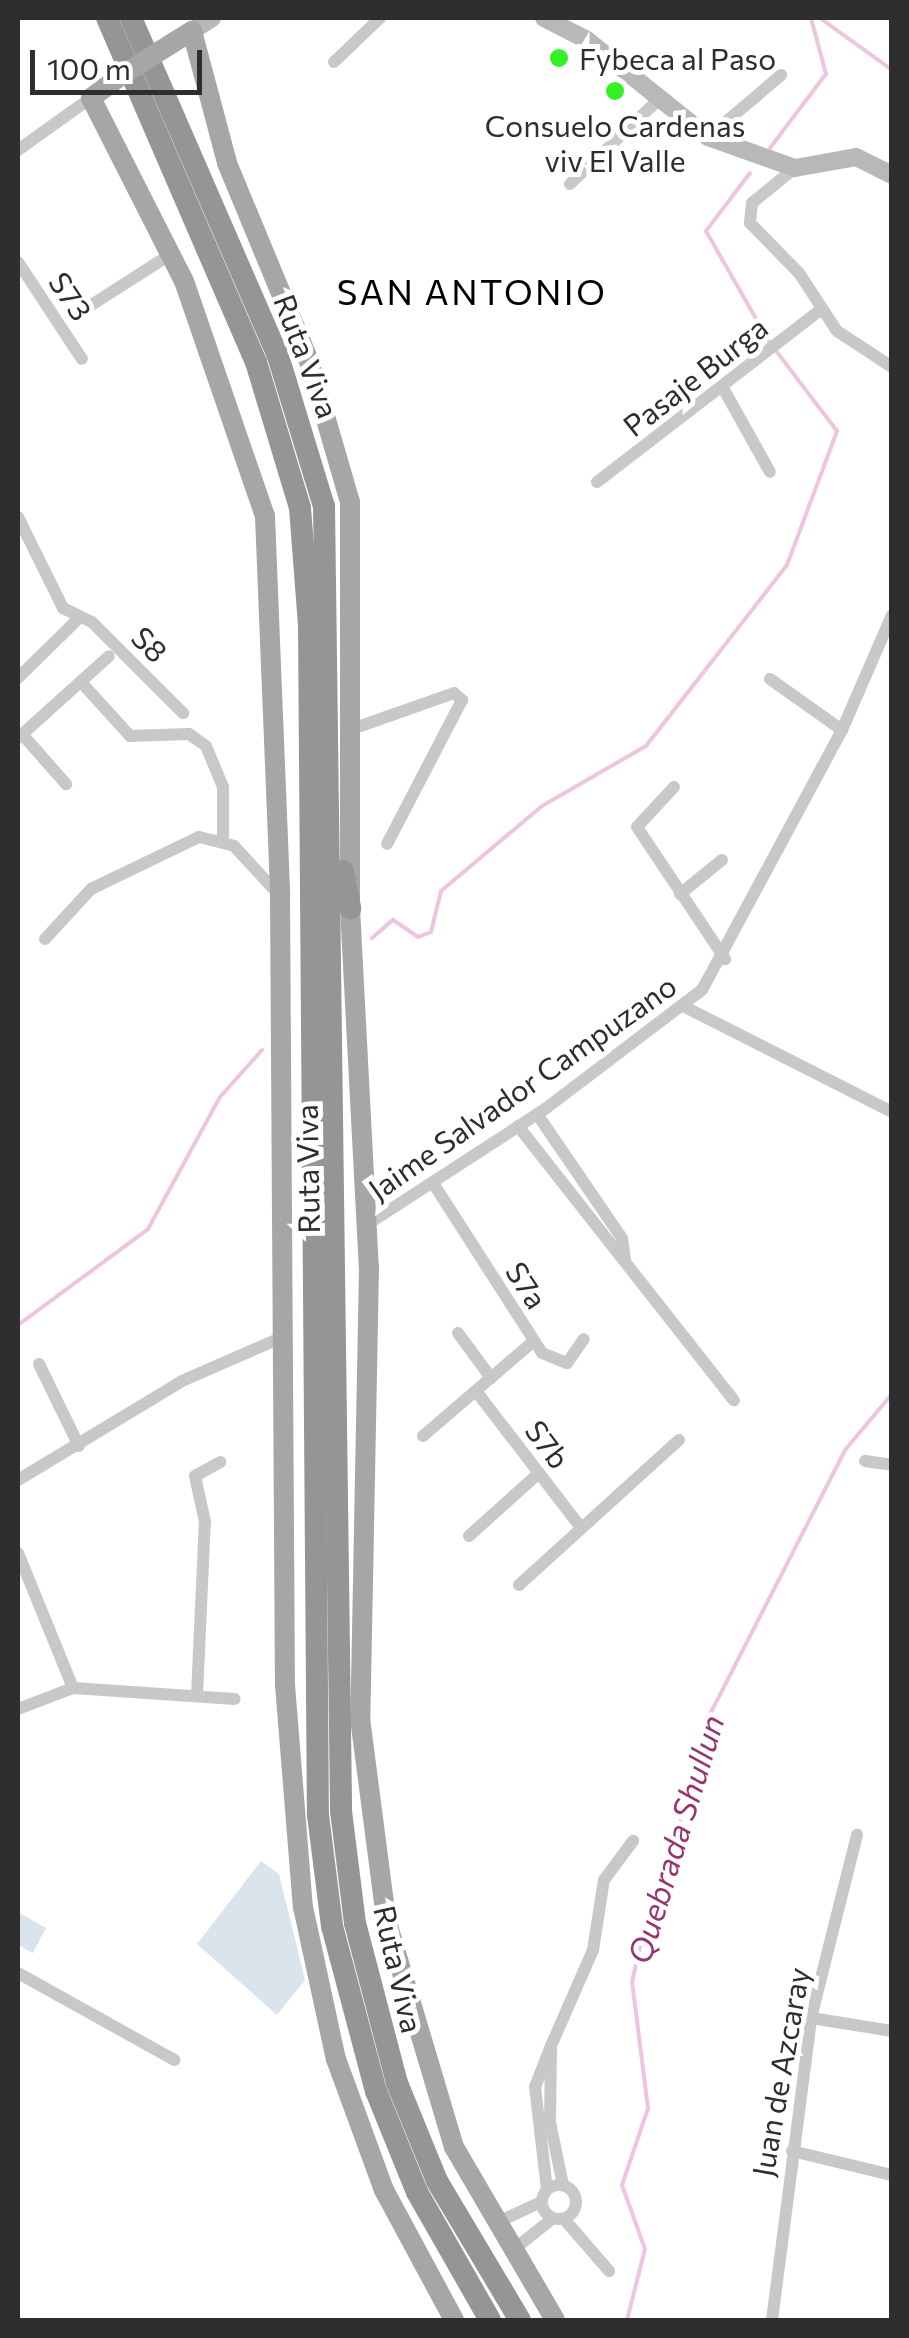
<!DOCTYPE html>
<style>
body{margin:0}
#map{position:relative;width:909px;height:2338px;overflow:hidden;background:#fff;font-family:Commissioner,sans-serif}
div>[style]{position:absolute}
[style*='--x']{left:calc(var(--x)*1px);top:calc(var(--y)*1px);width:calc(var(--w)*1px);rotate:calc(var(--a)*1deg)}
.green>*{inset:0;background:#dae4ec}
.stream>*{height:4px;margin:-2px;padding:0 2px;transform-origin:2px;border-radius:2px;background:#eec5de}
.street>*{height:12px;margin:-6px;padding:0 6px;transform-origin:6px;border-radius:6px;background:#c8c8c8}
.street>.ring{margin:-6px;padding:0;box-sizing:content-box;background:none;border:12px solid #c8c8c8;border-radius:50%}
.secondary>*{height:18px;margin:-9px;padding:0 9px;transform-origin:9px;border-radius:9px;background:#b8b8b8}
.primary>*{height:20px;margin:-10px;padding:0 10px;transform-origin:10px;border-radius:10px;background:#a6a6a6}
.highway>*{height:22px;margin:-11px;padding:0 11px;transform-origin:11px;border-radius:11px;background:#959595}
.primary-bridge>*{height:20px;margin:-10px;padding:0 10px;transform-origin:10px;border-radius:10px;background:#a6a6a6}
.dots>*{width:28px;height:28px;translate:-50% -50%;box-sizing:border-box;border:5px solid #fff;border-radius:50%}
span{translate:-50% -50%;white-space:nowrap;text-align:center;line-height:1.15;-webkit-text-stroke:10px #fff;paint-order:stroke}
.poi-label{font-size:30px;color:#2e2e2e}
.left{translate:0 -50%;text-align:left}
.street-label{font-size:30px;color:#2e2e2e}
.water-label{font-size:32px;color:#963671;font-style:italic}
.quarter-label{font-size:35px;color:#000;letter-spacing:2.5px}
.frame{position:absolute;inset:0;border:20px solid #2e2e2e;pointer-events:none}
.scale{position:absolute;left:30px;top:50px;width:172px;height:45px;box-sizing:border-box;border:5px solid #2e2e2e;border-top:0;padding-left:12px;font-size:30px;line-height:35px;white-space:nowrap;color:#2e2e2e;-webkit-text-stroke:8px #fff;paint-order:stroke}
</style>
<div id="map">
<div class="green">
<div style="clip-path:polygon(261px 1861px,279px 1874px,305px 1980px,277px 2015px,197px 1944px)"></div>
<div style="clip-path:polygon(18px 1912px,46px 1928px,33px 1953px,18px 1945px)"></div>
</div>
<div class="stream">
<div style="--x:820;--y:18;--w:89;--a:35.8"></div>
<div style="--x:770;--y:148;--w:93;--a:-52.9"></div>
<div style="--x:826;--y:74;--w:58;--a:-105"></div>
<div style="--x:750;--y:173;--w:73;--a:127.2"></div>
<div style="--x:706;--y:231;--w:129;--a:60.3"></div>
<div style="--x:372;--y:938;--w:28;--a:-41"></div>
<div style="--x:393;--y:920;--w:30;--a:34"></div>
<div style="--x:418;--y:937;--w:14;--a:-21"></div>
<div style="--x:431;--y:932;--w:42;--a:-76.3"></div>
<div style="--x:441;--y:891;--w:132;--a:-40.1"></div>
<div style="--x:542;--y:806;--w:120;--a:-30"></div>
<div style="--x:646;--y:746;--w:229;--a:-52.1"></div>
<div style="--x:787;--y:565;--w:143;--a:-69.5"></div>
<div style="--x:837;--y:431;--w:101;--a:-127.3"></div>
<div style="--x:18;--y:1325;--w:162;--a:-36.4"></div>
<div style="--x:148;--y:1229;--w:150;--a:-61.4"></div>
<div style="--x:220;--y:1097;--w:63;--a:-48.2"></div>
<div style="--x:627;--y:2320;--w:73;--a:-75.8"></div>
<div style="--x:645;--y:2249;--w:68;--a:-109.8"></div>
<div style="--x:622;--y:2185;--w:81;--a:-71.3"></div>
<div style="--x:648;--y:2108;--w:127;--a:-97.2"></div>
<div style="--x:632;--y:1982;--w:86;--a:-77.3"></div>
<div style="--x:651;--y:1898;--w:44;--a:-62.9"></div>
<div style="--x:671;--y:1859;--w:141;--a:-75.7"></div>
<div style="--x:706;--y:1722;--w:305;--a:-62.9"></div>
<div style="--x:845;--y:1450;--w:73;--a:-50"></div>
</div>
<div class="street">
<div style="--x:334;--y:62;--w:64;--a:-43.7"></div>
<div style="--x:708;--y:137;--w:96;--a:-40.3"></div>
<div style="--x:18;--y:150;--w:90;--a:-35.5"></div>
<div style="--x:795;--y:168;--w:55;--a:140.9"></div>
<div style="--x:752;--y:203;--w:20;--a:96"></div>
<div style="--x:750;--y:223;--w:70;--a:45.6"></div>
<div style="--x:799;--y:273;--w:69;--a:56.8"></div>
<div style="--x:837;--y:331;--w:66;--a:33.2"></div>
<div style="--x:570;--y:184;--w:119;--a:-43.6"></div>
<div style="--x:18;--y:262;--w:116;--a:56.6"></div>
<div style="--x:79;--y:313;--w:109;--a:-32.7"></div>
<div style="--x:723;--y:388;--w:96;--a:60.8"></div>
<div style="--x:597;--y:482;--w:284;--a:-37.6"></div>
<div style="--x:18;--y:517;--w:102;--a:63.7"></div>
<div style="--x:63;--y:608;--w:32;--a:26"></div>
<div style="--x:92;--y:622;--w:129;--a:45"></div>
<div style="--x:18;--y:678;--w:83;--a:-44.5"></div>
<div style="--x:770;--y:679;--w:88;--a:35.3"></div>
<div style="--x:81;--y:682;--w:73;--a:47.8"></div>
<div style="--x:130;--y:736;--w:59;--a:-1.9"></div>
<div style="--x:189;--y:734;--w:21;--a:35"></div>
<div style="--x:206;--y:746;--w:44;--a:67.5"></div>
<div style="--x:223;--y:787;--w:52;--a:90"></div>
<div style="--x:352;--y:729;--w:108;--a:-19.4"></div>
<div style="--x:454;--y:693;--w:11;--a:41"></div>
<div style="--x:462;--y:700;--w:162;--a:117.5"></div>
<div style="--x:22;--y:734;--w:67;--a:48.7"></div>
<div style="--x:18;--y:738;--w:122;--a:-42"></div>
<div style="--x:674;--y:787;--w:54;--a:132.8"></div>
<div style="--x:637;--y:827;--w:159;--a:56.3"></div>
<div style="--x:680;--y:894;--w:54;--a:-39"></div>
<div style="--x:45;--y:939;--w:68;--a:-47.4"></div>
<div style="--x:91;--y:889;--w:120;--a:-25.7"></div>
<div style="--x:199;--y:837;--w:36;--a:14"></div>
<div style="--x:234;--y:846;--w:68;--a:47.4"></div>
<div style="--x:685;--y:1007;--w:232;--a:26.9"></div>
<div style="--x:537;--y:1114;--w:150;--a:55.6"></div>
<div style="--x:622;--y:1238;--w:22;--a:82"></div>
<div style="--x:518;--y:1126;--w:349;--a:51.8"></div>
<div style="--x:433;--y:1183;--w:202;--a:57.3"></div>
<div style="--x:542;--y:1353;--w:27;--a:22"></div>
<div style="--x:567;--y:1363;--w:29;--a:-55"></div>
<div style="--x:368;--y:1224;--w:211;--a:-33"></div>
<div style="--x:545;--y:1109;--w:197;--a:-37.2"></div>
<div style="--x:702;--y:990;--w:295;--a:-61.7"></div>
<div style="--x:842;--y:730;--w:125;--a:-66.5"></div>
<div style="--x:458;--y:1333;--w:56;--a:53.7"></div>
<div style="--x:39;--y:1364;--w:91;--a:64"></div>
<div style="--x:476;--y:1391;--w:173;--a:52.5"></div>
<div style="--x:423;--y:1436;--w:146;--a:-40.6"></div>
<div style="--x:865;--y:1461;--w:27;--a:8"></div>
<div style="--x:18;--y:1480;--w:192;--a:-31.1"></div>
<div style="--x:182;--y:1381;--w:105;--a:-23.6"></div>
<div style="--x:469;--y:1536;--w:94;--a:-42"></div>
<div style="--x:18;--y:1553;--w:146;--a:67.8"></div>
<div style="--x:519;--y:1585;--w:216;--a:-42.2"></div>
<div style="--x:197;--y:1695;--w:173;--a:-87.4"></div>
<div style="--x:205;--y:1522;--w:47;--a:-102.3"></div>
<div style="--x:195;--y:1476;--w:29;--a:-29"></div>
<div style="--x:18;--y:1709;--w:59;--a:-20.9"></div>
<div style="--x:73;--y:1688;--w:162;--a:3.9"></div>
<div style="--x:18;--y:1973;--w:179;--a:29.1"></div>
<div style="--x:811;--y:2018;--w:82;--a:9.1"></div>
<div style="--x:792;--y:2151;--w:103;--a:13.5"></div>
<div class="ring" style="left:542px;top:2185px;width:22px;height:22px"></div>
<div style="--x:563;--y:2185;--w:64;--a:-101.7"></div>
<div style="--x:550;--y:2122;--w:76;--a:-89.2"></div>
<div style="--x:551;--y:2046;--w:105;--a:-66.4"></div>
<div style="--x:593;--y:1950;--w:71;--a:-81.1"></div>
<div style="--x:604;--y:1880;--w:49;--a:-53.4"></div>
<div style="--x:547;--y:2190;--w:104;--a:-96.6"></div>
<div style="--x:535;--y:2087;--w:44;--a:-68.7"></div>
<div style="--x:564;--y:2219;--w:69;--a:49.1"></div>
<div style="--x:496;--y:2223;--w:50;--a:-25"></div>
<div style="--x:513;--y:2250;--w:50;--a:-38.5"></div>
<div style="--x:772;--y:2320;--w:305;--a:-82.6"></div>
<div style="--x:811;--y:2018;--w:189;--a:-75.9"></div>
</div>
<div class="secondary">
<div style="--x:544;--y:18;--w:48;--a:27.1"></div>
<div style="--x:587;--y:40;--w:155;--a:38.7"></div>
<div style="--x:708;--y:137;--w:92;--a:19.6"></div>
<div style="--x:795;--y:168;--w:62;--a:-10.2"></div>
<div style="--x:856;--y:157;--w:40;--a:26.6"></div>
<div style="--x:192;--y:31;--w:24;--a:-33"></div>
</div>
<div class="primary">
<div style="--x:171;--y:44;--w:25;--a:-32"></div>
<div style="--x:192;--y:31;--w:137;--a:75.1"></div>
<div style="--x:227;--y:163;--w:214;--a:67.5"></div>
<div style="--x:309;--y:361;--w:147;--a:73.8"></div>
<div style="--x:350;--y:502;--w:406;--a:90"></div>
<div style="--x:350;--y:908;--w:361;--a:87"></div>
<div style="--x:369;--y:1268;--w:450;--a:91.1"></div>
<div style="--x:360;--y:1718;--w:203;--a:82.6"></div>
<div style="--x:386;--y:1919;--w:238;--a:73.4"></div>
<div style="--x:454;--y:2147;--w:200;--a:59.7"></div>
<div style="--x:119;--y:77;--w:35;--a:143"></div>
<div style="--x:91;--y:98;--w:205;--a:63.1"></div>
<div style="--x:184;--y:281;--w:249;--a:71"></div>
<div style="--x:265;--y:516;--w:380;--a:87.7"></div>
<div style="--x:280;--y:896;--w:789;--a:89.64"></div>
<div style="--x:285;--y:1685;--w:223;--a:85.4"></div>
<div style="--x:303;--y:1907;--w:156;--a:77.8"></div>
<div style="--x:336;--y:2059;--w:140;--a:69.9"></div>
<div style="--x:384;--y:2190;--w:148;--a:61.7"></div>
</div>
<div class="highway">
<div style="--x:107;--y:18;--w:375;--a:66.6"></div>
<div style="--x:256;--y:362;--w:152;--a:73.2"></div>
<div style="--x:300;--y:508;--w:117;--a:85.6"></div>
<div style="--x:309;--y:625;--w:1190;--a:89.57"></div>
<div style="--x:318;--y:1815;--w:112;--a:82.8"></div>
<div style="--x:332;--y:1926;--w:171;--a:75.1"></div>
<div style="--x:376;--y:2091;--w:109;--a:67.9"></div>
<div style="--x:417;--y:2192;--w:147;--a:60.3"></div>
<div style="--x:131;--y:18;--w:369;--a:66.5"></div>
<div style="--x:278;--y:356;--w:157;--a:73"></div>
<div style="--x:324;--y:506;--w:1305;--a:89.25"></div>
<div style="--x:341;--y:1811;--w:113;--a:82.9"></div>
<div style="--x:355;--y:1923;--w:165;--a:75.3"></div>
<div style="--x:397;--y:2083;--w:106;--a:67.8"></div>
<div style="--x:437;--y:2181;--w:162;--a:59.2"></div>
<div style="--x:343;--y:871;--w:38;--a:79"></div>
</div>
<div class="primary-bridge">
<div style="--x:119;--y:77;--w:62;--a:-32.4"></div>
</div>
<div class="dots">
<div style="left:559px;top:58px;background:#32f223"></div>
<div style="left:615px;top:91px;background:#32f223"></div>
</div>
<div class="poi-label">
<span class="left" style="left:579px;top:58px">Fybeca al Paso</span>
<span style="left:615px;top:142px">Consuelo Cardenas<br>viv El Valle</span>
</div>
<div class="street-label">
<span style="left:71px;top:296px;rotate:56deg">S73</span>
<span style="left:307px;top:356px;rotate:69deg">Ruta Viva</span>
<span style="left:695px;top:376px;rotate:-38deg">Pasaje Burga</span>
<span style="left:150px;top:644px;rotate:45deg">S8</span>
<span style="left:522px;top:1087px;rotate:-35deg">Jaime Salvador Campuzano</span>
<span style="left:307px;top:1169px;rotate:-91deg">Ruta Viva</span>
<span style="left:527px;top:1285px;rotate:57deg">S7a</span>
<span style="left:548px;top:1444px;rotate:53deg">S7b</span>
<span style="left:399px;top:1969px;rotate:77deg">Ruta Viva</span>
<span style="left:780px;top:2072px;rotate:-80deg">Juan de Azcaray</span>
</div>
<div class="water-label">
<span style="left:675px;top:1839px;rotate:-73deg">Quebrada Shullun</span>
</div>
<div class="quarter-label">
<span style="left:472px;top:291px">SAN ANTONIO</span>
</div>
<div class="frame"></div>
<div class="scale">100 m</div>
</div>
